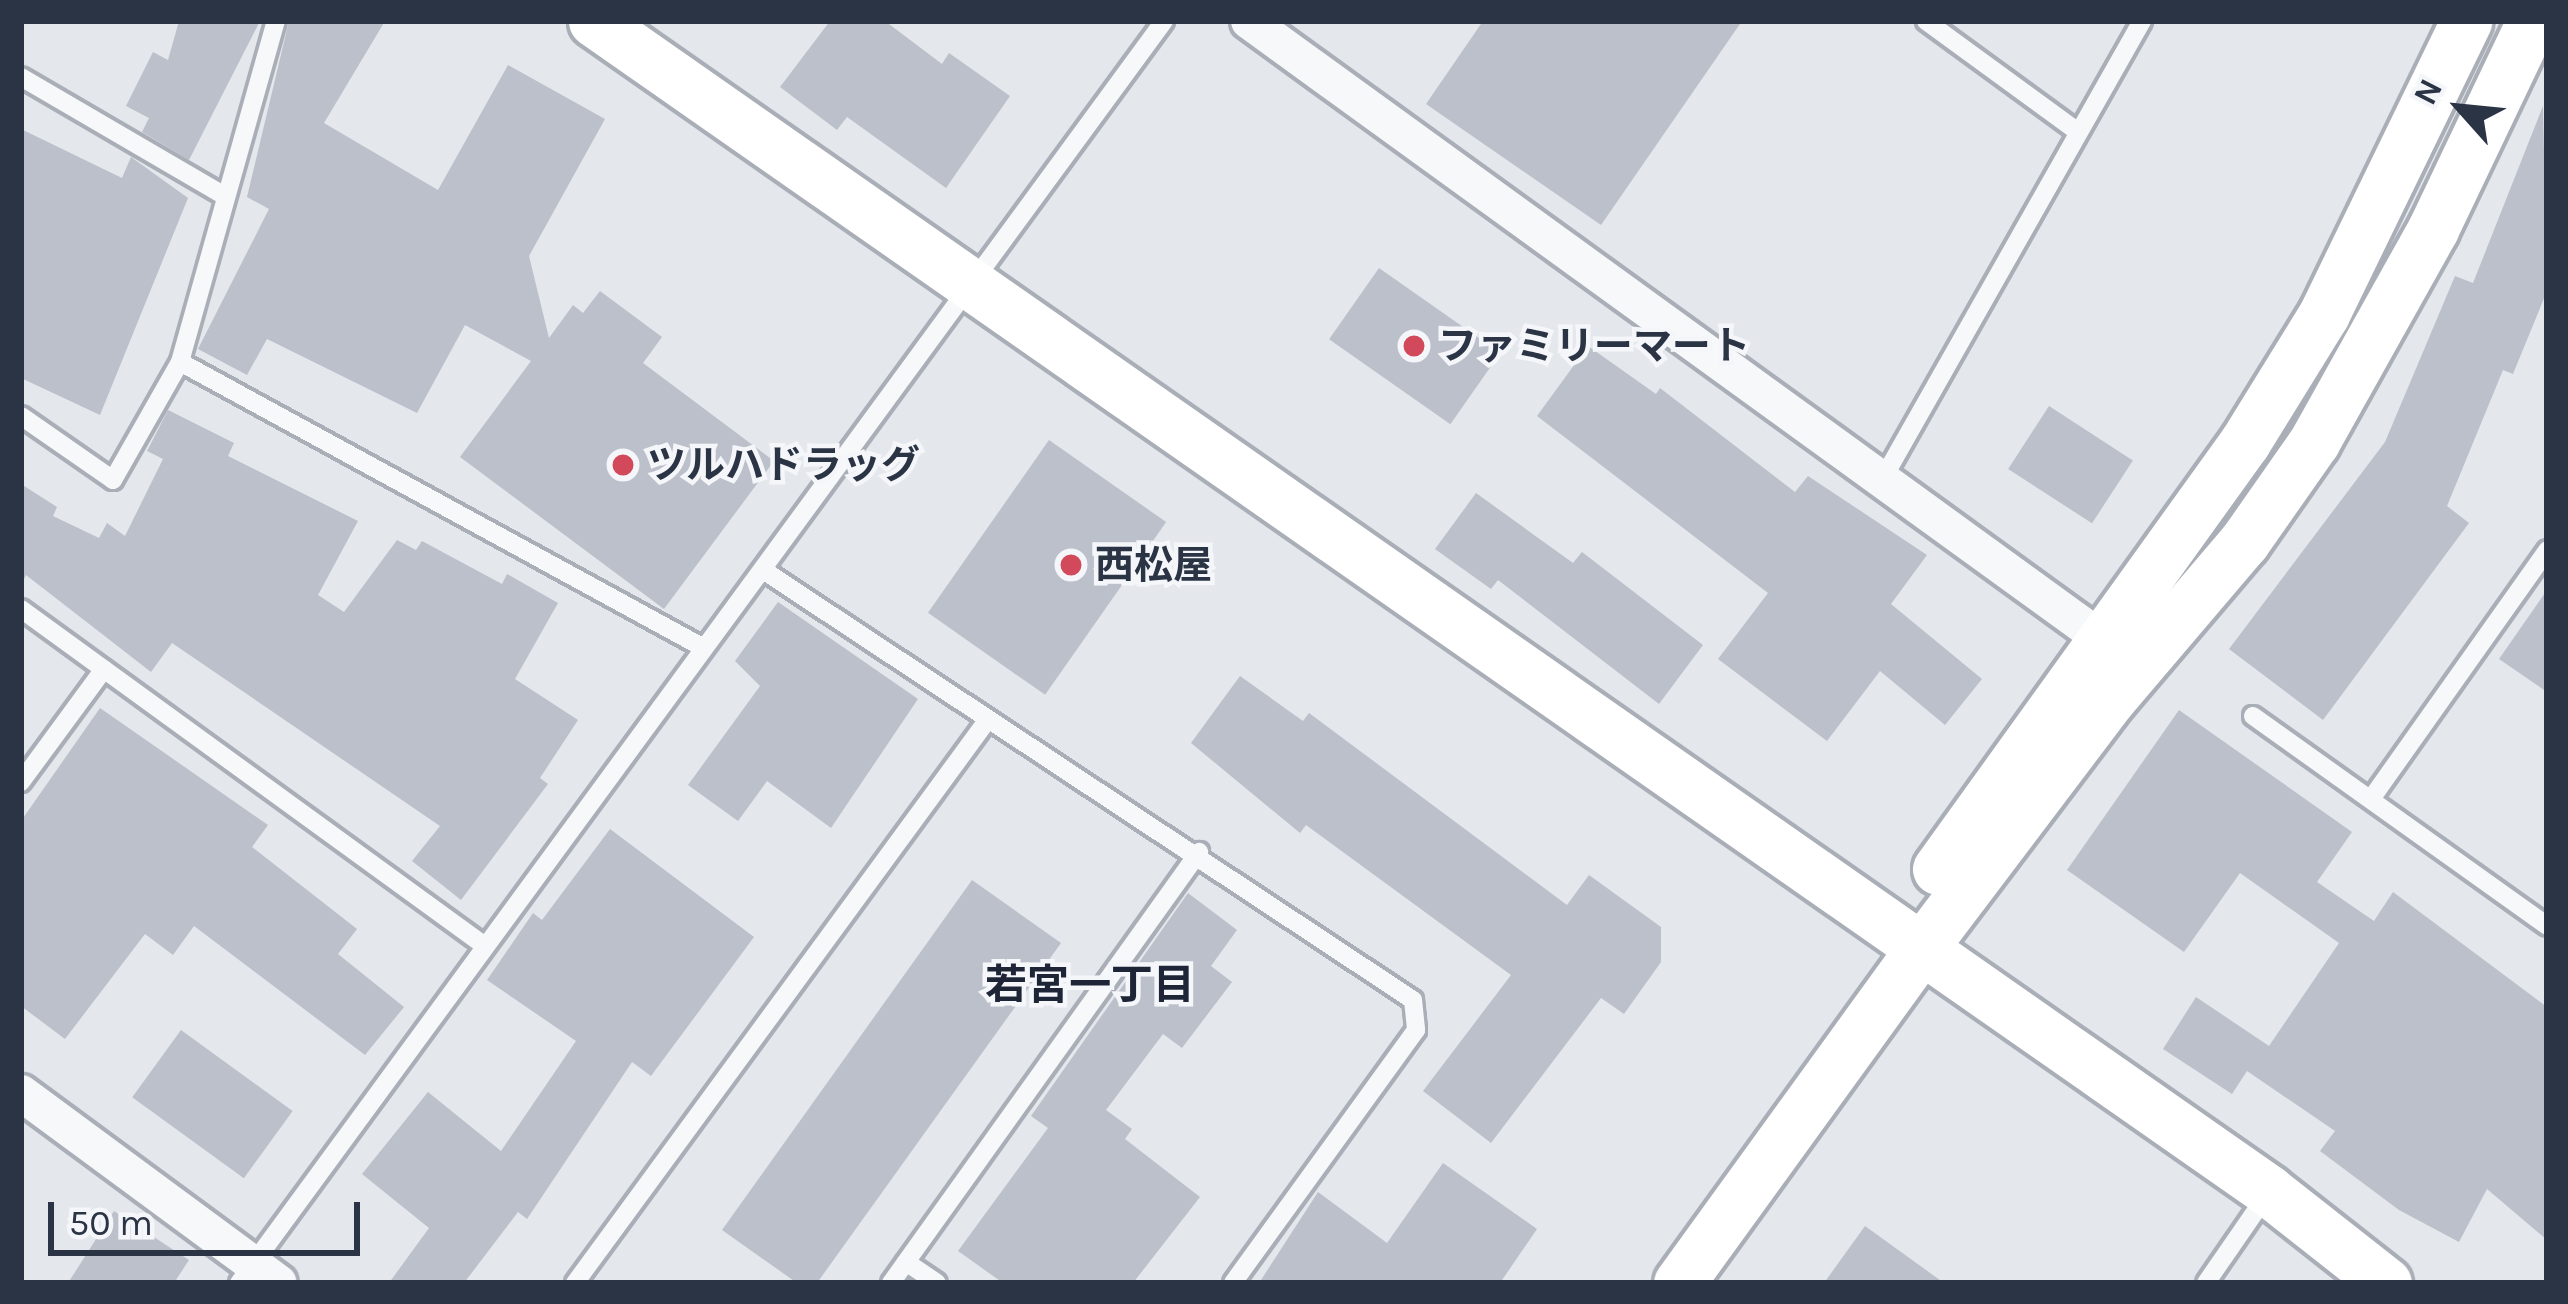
<!DOCTYPE html>
<meta charset="utf-8">
<style>
body{margin:0}
#map{position:relative;width:2568px;height:1304px;overflow:hidden;background:#e4e7ec;font-family:Karla,"Noto Sans JP",sans-serif}
div>[style]{position:absolute}
[style*='--x']{left:calc(var(--x)*1px);top:calc(var(--y)*1px);width:calc(var(--w)*1px);rotate:calc(var(--a)*1deg)}
.building>*{inset:0;background:#bbc0ca;transform-origin:0 0}
.roads{filter:drop-shadow(3px 0 #a9aeb7) drop-shadow(-3px 0 #a9aeb7) drop-shadow(0 3px #a9aeb7) drop-shadow(0 -3px #a9aeb7)}
.lane>*{height:18px;margin:-9px;padding:0 9px;transform-origin:9px;border-radius:9px;background:#f7f8fa}
.street>*{height:36px;margin:-18px;padding:0 18px;transform-origin:18px;border-radius:18px;background:#f7f8fa}
.secondary>*{height:51px;margin:-25.5px;padding:0 25.5px;transform-origin:25.5px;border-radius:25.5px;background:#fff}
.dots>*{width:33px;height:33px;translate:-50% -50%;box-sizing:border-box;border:6px solid #f4f6f9;border-radius:50%}
span{translate:-50% -50%;white-space:nowrap;text-align:center;line-height:1.15;-webkit-text-stroke:9px #f4f6f9;paint-order:stroke}
.poi-label{font-size:39px;color:#2b3445;font-weight:700}
.left{translate:0 -50%;text-align:left}
.neighbourhood-label{font-size:42px;color:#1d2536;font-weight:700}
.frame{position:absolute;inset:0;border:24px solid #2b3445;pointer-events:none}
.north{position:absolute;left:2400px;top:48px;width:120px;height:120px;-webkit-text-stroke:9px #f4f6f9;paint-order:stroke;rotate:297deg;font-size:33px;font-weight:700;line-height:48px;text-align:center;color:#2b3445}
.north::after{content:'';display:block;margin:auto;width:42px;height:54px;background:#2b3445;clip-path:polygon(50% 0,100% 100%,50% 72%,0 100%)}
.scale{position:absolute;left:48px;top:1202px;width:312px;height:54px;box-sizing:border-box;border:6px solid #2b3445;border-top:0;padding-left:15px;font-size:36px;line-height:42px;white-space:nowrap;color:#2b3445;-webkit-text-stroke:9px #f4f6f9;paint-order:stroke}
</style>
<div id="map">
<div class="building">
<div style="clip-path:polygon(179px 21px,260px 21px,189px 160px,142px 132px,149px 118px,126px 106px,153px 52px,168px 60px)"></div>
<div style="clip-path:polygon(289px 21px,385px 21px,324px 123px,438px 190px,508px 65px,605px 119px,529px 256px,549px 338px,573px 305px,583px 313px,600px 291px,662px 337px,643px 363px,774px 461px,664px 609px,460px 457px,531px 361px,465px 325px,417px 413px,267px 339px,247px 375px,198px 349px,269px 209px,247px 197px)"></div>
<div style="clip-path:polygon(830px 21px,885px 21px,942px 64px,949px 53px,1010px 96px,946px 188px,847px 117px,837px 130px,780px 87px)"></div>
<div style="clip-path:polygon(1483px 21px,1742px 21px,1601px 225px,1426px 104px)"></div>
<div style="clip-path:polygon(2543px 106px,2547px 291px,2513px 374px,2503px 370px,2447px 506px,2469px 523px,2323px 720px,2229px 649px,2385px 442px,2455px 276px,2473px 283px)"></div>
<div style="clip-path:polygon(21px 129px,122px 178px,131px 157px,188px 198px,100px 415px,21px 378px)"></div>
<div style="left:1379px;top:268px;width:148px;height:87px;rotate:35deg"></div>
<div style="clip-path:polygon(1588px 346px,1656px 394px,1660px 388px,1795px 492px,1808px 476px,1927px 555px,1891px 604px,1982px 679px,1945px 725px,1880px 671px,1827px 741px,1718px 659px,1768px 593px,1537px 416px)"></div>
<div style="left:2049px;top:406px;width:100px;height:75px;rotate:33deg"></div>
<div style="clip-path:polygon(168px 410px,234px 443px,228px 456px,358px 521px,318px 595px,344px 612px,397px 540px,416px 550px,422px 541px,502px 584px,507px 574px,558px 603px,515px 679px,578px 720px,540px 778px,548px 784px,461px 900px,412px 861px,440px 826px,172px 643px,151px 672px,26px 575px,21px 585px,21px 484px,57px 507px,53px 516px,99px 538px,107px 523px,125px 536px,163px 459px,147px 451px)"></div>
<div style="left:1049px;top:440px;width:143px;height:211px;rotate:35deg"></div>
<div style="clip-path:polygon(1476px 493px,1573px 563px,1582px 552px,1703px 645px,1659px 704px,1498px 580px,1491px 589px,1435px 549px)"></div>
<div style="clip-path:polygon(2547px 590px,2547px 692px,2499px 659px)"></div>
<div style="clip-path:polygon(778px 602px,918px 699px,831px 828px,767px 781px,738px 821px,688px 785px,760px 686px,735px 661px)"></div>
<div style="clip-path:polygon(1240px 676px,1303px 721px,1309px 713px,1567px 905px,1589px 875px,1661px 927px,1661px 962px,1624px 1014px,1601px 998px,1491px 1143px,1423px 1091px,1511px 975px,1306px 825px,1300px 833px,1191px 743px)"></div>
<div style="clip-path:polygon(100px 708px,268px 825px,252px 847px,357px 929px,338px 954px,404px 1007px,365px 1055px,194px 926px,173px 955px,145px 934px,65px 1039px,21px 1006px,21px 821px)"></div>
<div style="clip-path:polygon(2179px 710px,2352px 832px,2317px 882px,2374px 921px,2393px 892px,2547px 1007px,2547px 1240px,2487px 1189px,2459px 1242px,2399px 1210px,2320px 1151px,2335px 1131px,2247px 1071px,2232px 1094px,2163px 1049px,2196px 997px,2269px 1046px,2339px 943px,2240px 873px,2184px 952px,2067px 870px)"></div>
<div style="clip-path:polygon(610px 829px,754px 937px,651px 1076px,632px 1062px,527px 1219px,518px 1212px,464px 1283px,389px 1283px,429px 1228px,362px 1174px,428px 1092px,501px 1151px,576px 1041px,487px 980px,533px 913px,542px 920px)"></div>
<div style="clip-path:polygon(972px 880px,1061px 943px,817px 1283px,797px 1283px,722px 1230px)"></div>
<div style="clip-path:polygon(1188px 893px,1237px 930px,1211px 966px,1232px 982px,1182px 1048px,1163px 1034px,1106px 1110px,1132px 1129px,1125px 1139px,1200px 1197px,1133px 1283px,1003px 1283px,958px 1251px,1048px 1128px,1031px 1116px)"></div>
<div style="left:181px;top:1030px;width:138px;height:83px;rotate:36deg"></div>
<div style="clip-path:polygon(1443px 1163px,1537px 1229px,1500px 1283px,1259px 1283px,1318px 1192px,1387px 1243px)"></div>
<div style="clip-path:polygon(114px 1211px,189px 1260px,174px 1283px,68px 1283px)"></div>
<div style="clip-path:polygon(1865px 1226px,1944px 1283px,1824px 1283px)"></div>
</div>
<div class="roads">
<div class="lane">
<div style="--x:1926;--y:21;--w:187;--a:36.1"></div>
<div style="--x:21;--y:77;--w:232;--a:30.3"></div>
<div style="--x:180;--y:362;--w:595;--a:28.63"></div>
<div style="--x:21;--y:416;--w:112;--a:34.8"></div>
<div style="--x:113;--y:480;--w:136;--a:-60.4"></div>
<div style="--x:180;--y:362;--w:354;--a:-74.3"></div>
<div style="--x:1881;--y:482;--w:530;--a:-60.48"></div>
<div style="--x:763;--y:570;--w:779;--a:33.49"></div>
<div style="--x:1413;--y:1000;--w:30;--a:84"></div>
<div style="--x:1416;--y:1030;--w:312;--a:125.9"></div>
<div style="--x:21;--y:609;--w:573;--a:35.99"></div>
<div style="--x:2253;--y:716;--w:361;--a:35.5"></div>
<div style="--x:21;--y:782;--w:140;--a:-53.7"></div>
<div style="--x:2371;--y:799;--w:305;--a:-54.7"></div>
<div style="--x:906;--y:1262;--w:37;--a:34"></div>
<div style="--x:239;--y:1283;--w:1565;--a:-53.76"></div>
<div style="--x:575;--y:1283;--w:695;--a:-53.77"></div>
<div style="--x:891;--y:1283;--w:530;--a:-54.45"></div>
<div style="--x:2206;--y:1283;--w:109;--a:-55.4"></div>
</div>
<div class="street">
<div style="--x:1249;--y:21;--w:1058;--a:35.93"></div>
<div style="--x:21;--y:1093;--w:320;--a:36.4"></div>
</div>
<div class="secondary">
<div style="--x:594;--y:21;--w:2043;--a:34.93"></div>
<div style="--x:2269;--y:1191;--w:149;--a:38.2"></div>
<div style="--x:1938;--y:869;--w:526;--a:-54.29"></div>
<div style="--x:2245;--y:442;--w:150;--a:-58.3"></div>
<div style="--x:2324;--y:314;--w:326;--a:-64.1"></div>
<div style="--x:1679;--y:1283;--w:412;--a:-54.1"></div>
<div style="--x:1921;--y:949;--w:315;--a:-52.9"></div>
<div style="--x:2111;--y:698;--w:205;--a:-49.6"></div>
<div style="--x:2244;--y:542;--w:122;--a:-55"></div>
<div style="--x:2314;--y:442;--w:244;--a:-60.8"></div>
<div style="--x:2433;--y:229;--w:230;--a:-64.5"></div>
</div>
</div>
<div class="dots">
<div style="left:1414px;top:346px;background:#d1495b"></div>
<div style="left:623px;top:465px;background:#d1495b"></div>
<div style="left:1071px;top:565px;background:#d1495b"></div>
</div>
<div class="poi-label">
<span class="left" style="left:1438px;top:346px">ファミリーマート</span>
<span class="left" style="left:647px;top:465px">ツルハドラッグ</span>
<span class="left" style="left:1095px;top:565px">西松屋</span>
</div>
<div class="neighbourhood-label">
<span style="left:1090px;top:985px">若宮一丁目</span>
</div>
<div class="frame"></div>
<div class="north">N</div>
<div class="scale">50 m</div>
</div>
